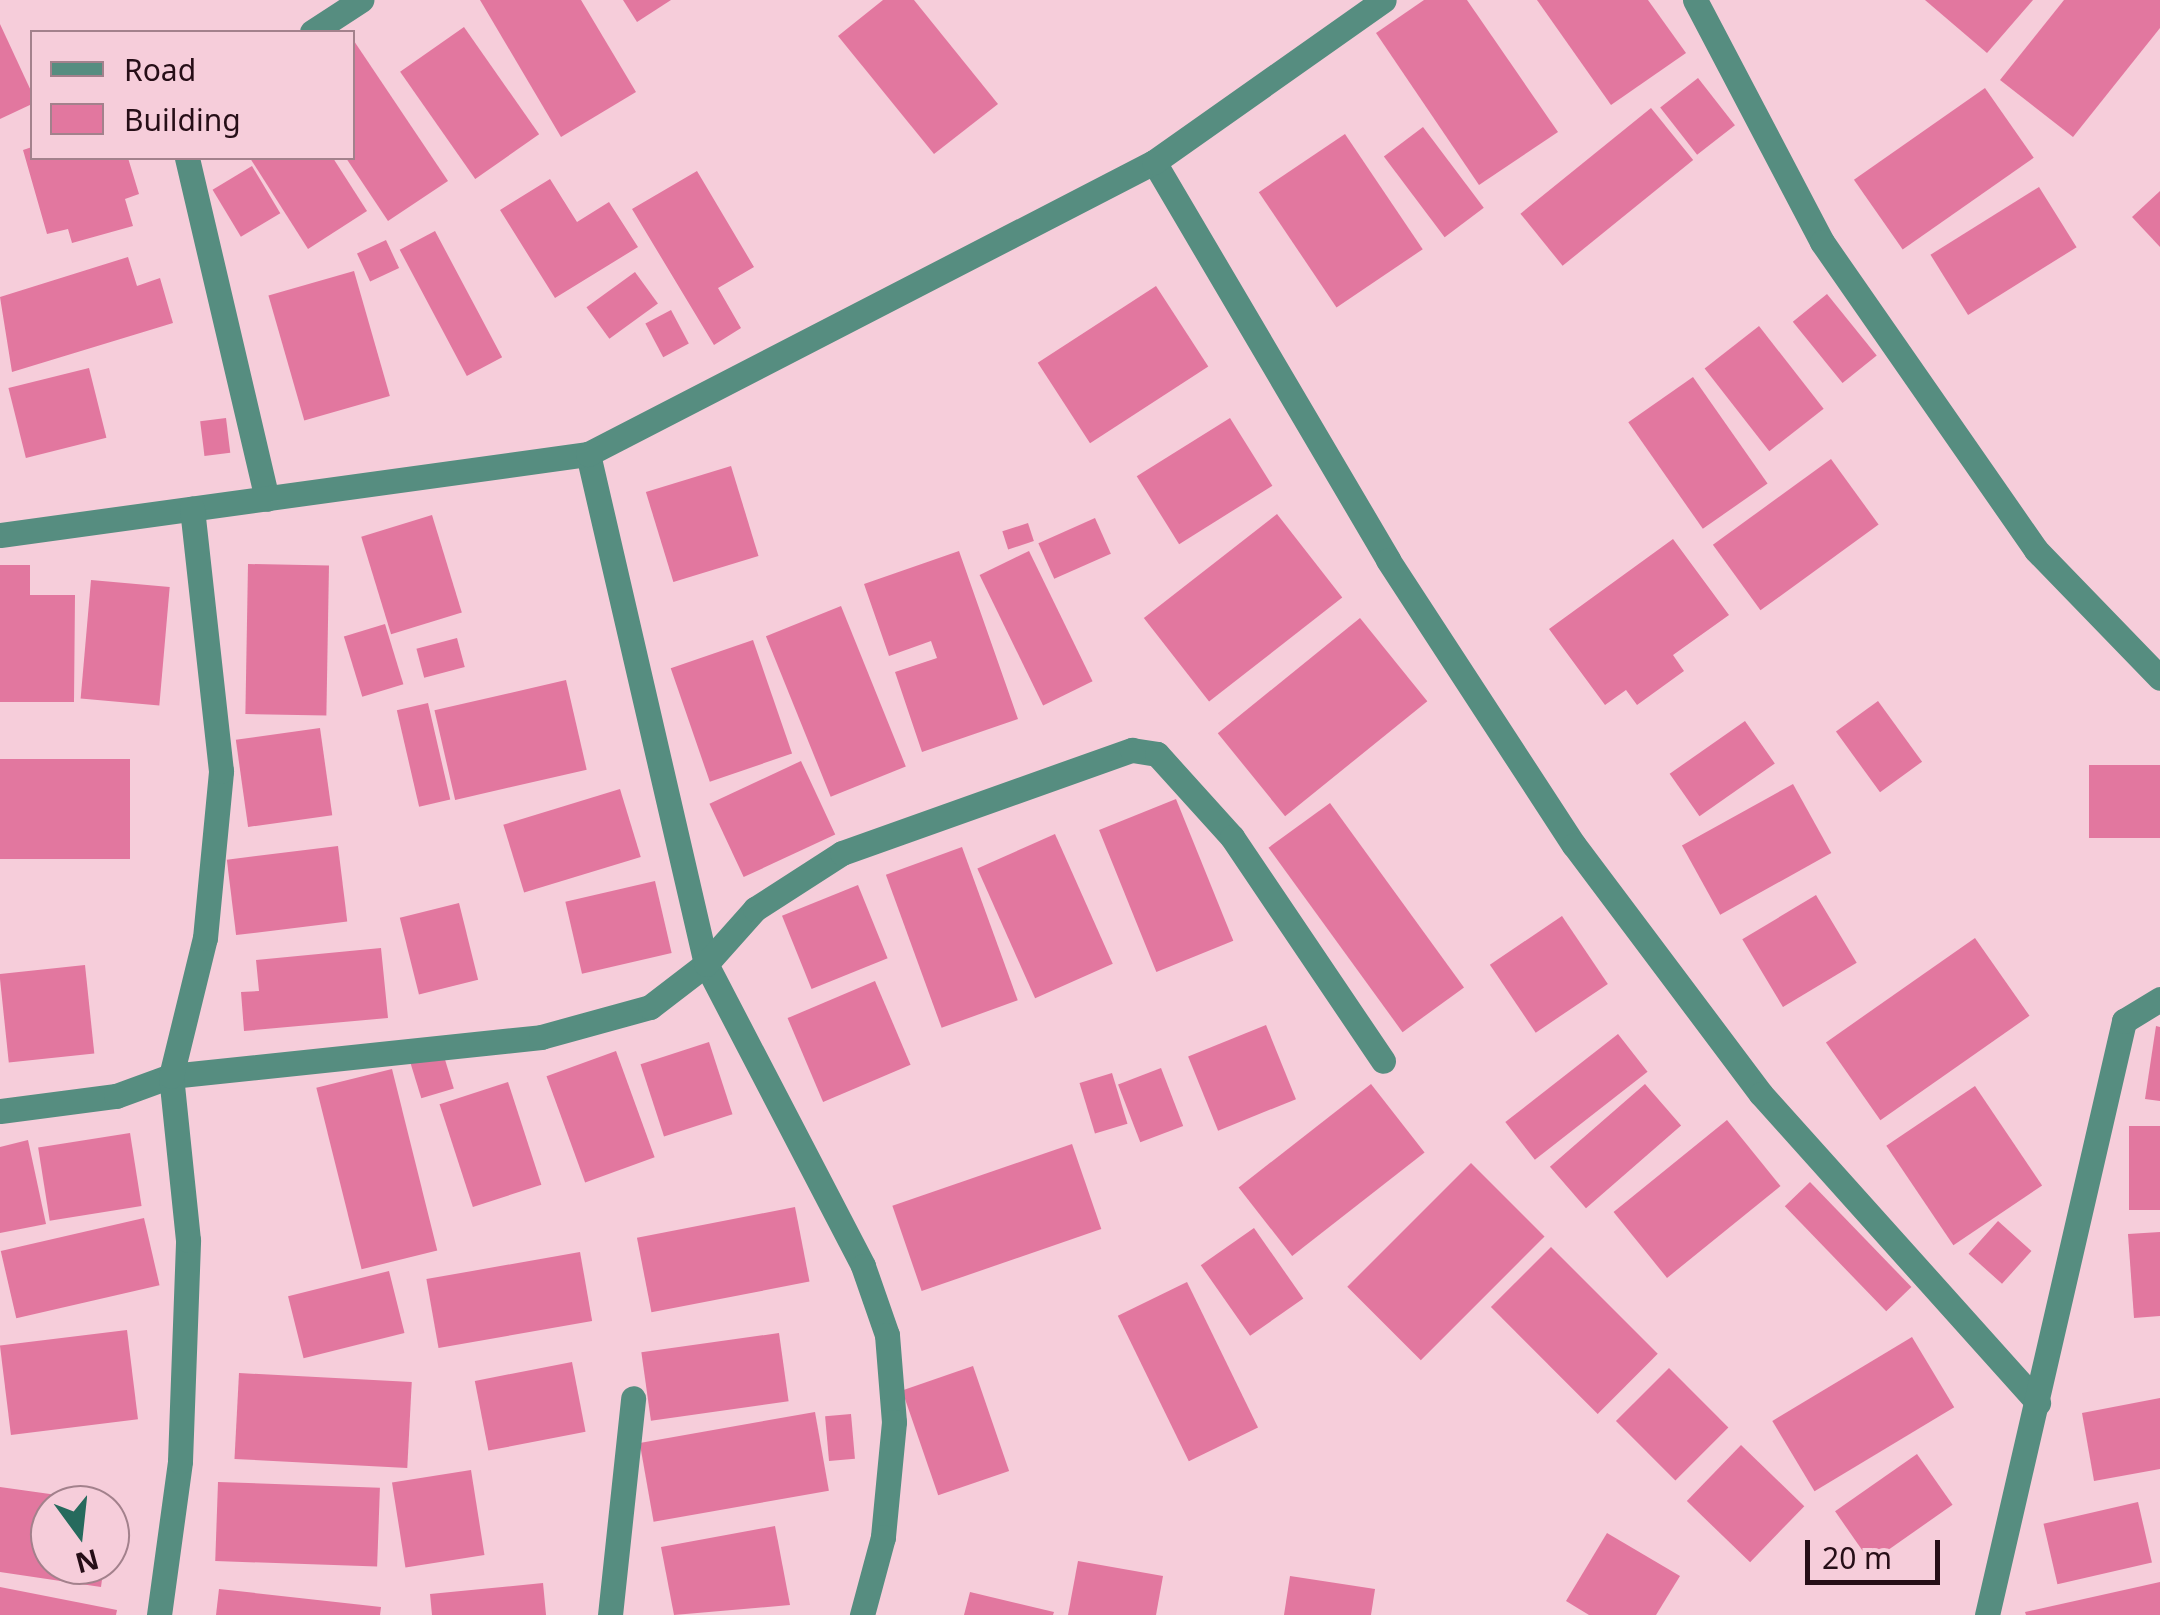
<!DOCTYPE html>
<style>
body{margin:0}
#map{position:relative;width:2160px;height:1615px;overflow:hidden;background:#f6cdda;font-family:"Noto Sans",sans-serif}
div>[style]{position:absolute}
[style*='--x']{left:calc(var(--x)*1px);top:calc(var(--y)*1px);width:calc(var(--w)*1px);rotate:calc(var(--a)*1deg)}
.building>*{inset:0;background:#e2779f;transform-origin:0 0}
.street>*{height:25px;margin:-12.5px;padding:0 12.5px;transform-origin:12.5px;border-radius:12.5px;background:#568d80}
span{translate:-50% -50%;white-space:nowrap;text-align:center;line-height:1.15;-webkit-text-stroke:9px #f6cdda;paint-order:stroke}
.legend{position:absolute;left:30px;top:30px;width:325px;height:130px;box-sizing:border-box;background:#f6cdda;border:2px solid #a3818c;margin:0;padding:12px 18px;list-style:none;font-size:30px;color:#260e17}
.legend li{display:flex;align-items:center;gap:20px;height:50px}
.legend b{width:50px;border:2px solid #a3818c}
.north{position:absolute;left:30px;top:1485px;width:100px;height:100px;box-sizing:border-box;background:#f6cdda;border:2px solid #a3818c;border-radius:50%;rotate:165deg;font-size:28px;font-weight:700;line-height:40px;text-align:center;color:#260e17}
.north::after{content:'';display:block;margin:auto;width:35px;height:45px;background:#266a5d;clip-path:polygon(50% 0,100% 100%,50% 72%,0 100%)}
.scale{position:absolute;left:1805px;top:1540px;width:135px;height:45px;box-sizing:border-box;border:5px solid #260e17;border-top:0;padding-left:12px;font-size:30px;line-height:35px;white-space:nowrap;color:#260e17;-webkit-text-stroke:8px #f6cdda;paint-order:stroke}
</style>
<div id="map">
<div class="building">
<div style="clip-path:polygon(480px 0,581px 0,636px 92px,561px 137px)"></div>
<div style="clip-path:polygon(623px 0,671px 0,637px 22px)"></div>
<div style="clip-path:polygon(883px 0,914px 0,998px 104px,934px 154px,838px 36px)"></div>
<div style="clip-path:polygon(1424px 0,1467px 0,1558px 132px,1479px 185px,1376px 33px)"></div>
<div style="clip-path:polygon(1537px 0,1648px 0,1686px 53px,1611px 105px)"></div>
<div style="clip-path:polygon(1925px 0,2033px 0,1987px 53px)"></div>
<div style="clip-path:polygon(2064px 0,2160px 0,2160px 28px,2073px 137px,2000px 80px)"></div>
<div style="clip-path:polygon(0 24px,32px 93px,32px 104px,0 119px)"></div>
<div style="left:464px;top:27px;width:131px;height:78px;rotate:55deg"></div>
<div style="clip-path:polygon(352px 38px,448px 181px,388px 221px,346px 158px)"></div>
<div style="left:1698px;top:78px;width:60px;height:48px;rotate:52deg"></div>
<div style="left:1985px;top:88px;width:85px;height:160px;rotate:55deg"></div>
<div style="left:1651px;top:108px;width:67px;height:168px;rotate:51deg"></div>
<div style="left:1423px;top:127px;width:101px;height:49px;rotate:53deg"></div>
<div style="left:1345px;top:134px;width:139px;height:104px;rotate:56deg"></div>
<div style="clip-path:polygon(32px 147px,32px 158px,128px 158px,139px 194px,125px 199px,133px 226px,72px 243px,68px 229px,47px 234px,23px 150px)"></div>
<div style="clip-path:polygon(250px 158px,333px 158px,367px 211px,308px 249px)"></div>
<div style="left:252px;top:166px;width:55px;height:46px;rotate:59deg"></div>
<div style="clip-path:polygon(697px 171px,754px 267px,718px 288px,741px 328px,714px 345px,632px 209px)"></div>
<div style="clip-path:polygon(550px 179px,577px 222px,609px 202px,638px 247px,555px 298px,500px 210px)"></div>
<div style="left:2039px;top:187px;width:71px;height:128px;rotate:58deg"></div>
<div style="clip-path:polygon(2160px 191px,2160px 247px,2132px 217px)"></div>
<div style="left:435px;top:231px;width:143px;height:40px;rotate:62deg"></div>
<div style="left:386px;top:240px;width:31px;height:32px;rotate:65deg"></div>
<div style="clip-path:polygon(128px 257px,137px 286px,160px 278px,173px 323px,12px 372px,0 297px)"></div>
<div style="left:354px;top:271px;width:130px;height:89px;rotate:74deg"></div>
<div style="left:635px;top:272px;width:39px;height:60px;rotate:54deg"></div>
<div style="left:1156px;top:286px;width:96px;height:141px;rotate:57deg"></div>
<div style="left:1827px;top:294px;width:79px;height:44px;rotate:51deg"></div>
<div style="left:671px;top:310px;width:38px;height:29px;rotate:62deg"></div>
<div style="left:1759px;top:326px;width:105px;height:69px;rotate:52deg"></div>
<div style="left:89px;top:368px;width:72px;height:83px;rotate:76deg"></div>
<div style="left:1693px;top:377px;width:130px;height:79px;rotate:55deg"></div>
<div style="left:226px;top:418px;width:35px;height:26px;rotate:83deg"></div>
<div style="left:1230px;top:418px;width:80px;height:110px;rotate:58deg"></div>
<div style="left:1831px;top:459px;width:81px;height:146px;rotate:54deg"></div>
<div style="left:731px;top:466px;width:94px;height:89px;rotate:73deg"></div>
<div style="left:1277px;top:514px;width:106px;height:169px;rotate:52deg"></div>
<div style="left:432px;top:515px;width:102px;height:74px;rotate:73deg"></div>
<div style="left:1095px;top:518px;width:39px;height:62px;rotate:66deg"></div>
<div style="left:1028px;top:523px;width:19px;height:27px;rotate:72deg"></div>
<div style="clip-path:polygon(1673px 539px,1729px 615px,1673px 655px,1684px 671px,1637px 705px,1626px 690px,1605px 705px,1549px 629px)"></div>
<div style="clip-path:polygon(959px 551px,1018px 719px,922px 752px,895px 672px,937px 658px,931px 641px,889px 656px,864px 584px)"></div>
<div style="left:1029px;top:551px;width:145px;height:55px;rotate:64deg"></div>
<div style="left:248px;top:564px;width:81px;height:150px;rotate:1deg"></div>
<div style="clip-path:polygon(0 565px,30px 565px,30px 595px,75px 595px,74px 702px,0 702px)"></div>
<div style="left:91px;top:580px;width:79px;height:119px;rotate:5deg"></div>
<div style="left:841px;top:606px;width:173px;height:81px;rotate:68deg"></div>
<div style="left:1360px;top:618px;width:107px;height:183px;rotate:51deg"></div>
<div style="left:385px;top:624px;width:63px;height:43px;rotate:73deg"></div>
<div style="left:457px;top:638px;width:30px;height:42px;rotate:75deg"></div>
<div style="left:753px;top:640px;width:120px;height:87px;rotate:71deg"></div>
<div style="left:566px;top:680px;width:92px;height:135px;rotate:77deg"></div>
<div style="left:1878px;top:701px;width:75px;height:52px;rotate:54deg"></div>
<div style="left:428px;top:703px;width:99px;height:32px;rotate:77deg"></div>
<div style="left:1745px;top:721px;width:52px;height:92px;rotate:55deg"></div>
<div style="left:320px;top:728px;width:88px;height:85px;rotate:82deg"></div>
<div style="left:130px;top:759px;width:100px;height:130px;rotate:90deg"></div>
<div style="left:801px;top:761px;width:81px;height:101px;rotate:65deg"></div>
<div style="left:2160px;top:765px;width:73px;height:71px;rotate:90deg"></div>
<div style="left:1793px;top:784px;width:79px;height:127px;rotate:61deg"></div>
<div style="left:620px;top:789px;width:71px;height:122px;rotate:73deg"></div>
<div style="left:1176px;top:799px;width:153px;height:83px;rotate:68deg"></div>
<div style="left:1330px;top:803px;width:228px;height:76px;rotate:54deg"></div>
<div style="left:1055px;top:834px;width:142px;height:85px;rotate:66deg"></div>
<div style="left:338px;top:846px;width:76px;height:112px;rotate:83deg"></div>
<div style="left:962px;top:847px;width:163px;height:81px;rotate:70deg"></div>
<div style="left:655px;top:881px;width:74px;height:92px;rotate:77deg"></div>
<div style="left:858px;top:885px;width:79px;height:82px;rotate:68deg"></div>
<div style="left:1816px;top:895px;width:79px;height:86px;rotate:59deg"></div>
<div style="left:459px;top:903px;width:79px;height:61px;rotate:76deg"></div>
<div style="left:1562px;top:916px;width:82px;height:87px;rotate:56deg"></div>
<div style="left:1975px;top:938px;width:95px;height:182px;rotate:55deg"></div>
<div style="clip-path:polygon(381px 948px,388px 1018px,244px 1031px,241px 992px,259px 991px,256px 960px)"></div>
<div style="left:85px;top:965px;width:89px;height:86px;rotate:84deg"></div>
<div style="left:875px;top:981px;width:91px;height:95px;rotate:67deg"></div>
<div style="left:1266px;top:1025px;width:80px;height:84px;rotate:68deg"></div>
<div style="clip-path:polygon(2156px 1026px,2160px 1027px,2160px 1101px,2145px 1099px)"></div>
<div style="left:1618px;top:1034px;width:48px;height:143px;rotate:52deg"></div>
<div style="left:709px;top:1042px;width:76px;height:72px;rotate:72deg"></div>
<div style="left:616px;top:1051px;width:113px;height:74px;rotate:70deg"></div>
<div style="left:443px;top:1053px;width:37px;height:34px;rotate:73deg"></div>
<div style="left:1161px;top:1068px;width:62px;height:46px;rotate:69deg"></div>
<div style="left:392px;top:1069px;width:187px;height:78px;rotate:76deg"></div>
<div style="left:1112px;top:1073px;width:53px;height:34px;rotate:73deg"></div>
<div style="left:508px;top:1082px;width:108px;height:72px;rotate:72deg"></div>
<div style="left:1371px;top:1084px;width:87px;height:168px;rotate:52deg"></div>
<div style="left:1645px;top:1084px;width:55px;height:126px;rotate:49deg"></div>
<div style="left:1975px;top:1086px;width:120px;height:107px;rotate:56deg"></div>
<div style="left:1727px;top:1120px;width:85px;height:146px;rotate:51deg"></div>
<div style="left:2160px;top:1126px;width:84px;height:31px;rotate:90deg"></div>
<div style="left:130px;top:1133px;width:74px;height:93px;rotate:81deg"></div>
<div style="clip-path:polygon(28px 1140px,46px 1224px,0 1233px,0 1147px)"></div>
<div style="left:1072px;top:1144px;width:90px;height:190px;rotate:71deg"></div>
<div style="left:1471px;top:1163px;width:104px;height:175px;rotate:45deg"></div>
<div style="left:1810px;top:1182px;width:146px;height:35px;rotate:46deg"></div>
<div style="left:795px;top:1207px;width:76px;height:161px;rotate:79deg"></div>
<div style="left:144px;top:1218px;width:69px;height:147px;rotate:77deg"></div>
<div style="left:1998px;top:1221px;width:45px;height:44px;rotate:42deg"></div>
<div style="left:1254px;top:1228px;width:86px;height:65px;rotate:55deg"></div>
<div style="clip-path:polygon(2160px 1232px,2160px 1316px,2134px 1318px,2128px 1234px)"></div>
<div style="left:1551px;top:1247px;width:151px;height:85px;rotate:45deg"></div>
<div style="left:580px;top:1252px;width:70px;height:156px;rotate:80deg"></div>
<div style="left:389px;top:1271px;width:64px;height:104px;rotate:76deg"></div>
<div style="left:1187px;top:1282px;width:162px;height:77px;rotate:64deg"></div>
<div style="left:127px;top:1330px;width:90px;height:128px;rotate:83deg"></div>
<div style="left:779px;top:1333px;width:69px;height:139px;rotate:82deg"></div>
<div style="left:1912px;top:1337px;width:82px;height:163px;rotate:59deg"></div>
<div style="left:572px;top:1362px;width:71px;height:99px;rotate:79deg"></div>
<div style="left:973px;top:1366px;width:111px;height:75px;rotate:71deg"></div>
<div style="left:1669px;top:1368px;width:84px;height:75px;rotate:45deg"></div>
<div style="left:239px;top:1373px;width:173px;height:86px;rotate:3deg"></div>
<div style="clip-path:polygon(2160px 1398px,2160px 1469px,2094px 1481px,2082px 1413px)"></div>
<div style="left:815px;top:1412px;width:80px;height:178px;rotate:80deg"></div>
<div style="left:851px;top:1414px;width:45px;height:26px;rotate:85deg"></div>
<div style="left:1741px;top:1445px;width:88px;height:78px;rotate:44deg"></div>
<div style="left:1917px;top:1454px;width:62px;height:100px;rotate:55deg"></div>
<div style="left:471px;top:1470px;width:86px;height:80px;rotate:81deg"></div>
<div style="left:218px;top:1482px;width:162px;height:79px;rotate:2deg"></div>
<div style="clip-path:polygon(0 1487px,114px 1503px,50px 1505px,50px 1565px,104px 1565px,101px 1587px,0 1572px)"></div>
<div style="left:2138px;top:1502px;width:62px;height:97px;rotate:77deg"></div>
<div style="clip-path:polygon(775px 1526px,790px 1605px,674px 1615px,661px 1547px)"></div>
<div style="clip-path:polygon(1607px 1533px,1680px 1576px,1656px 1615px,1589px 1615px,1566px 1601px)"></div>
<div style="clip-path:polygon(1078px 1561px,1163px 1576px,1156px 1615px,1068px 1615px)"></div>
<div style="clip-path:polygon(1290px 1576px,1375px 1589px,1371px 1615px,1284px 1615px)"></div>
<div style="clip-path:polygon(2160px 1582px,2160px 1615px,2026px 1615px,2025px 1612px)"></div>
<div style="clip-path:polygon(543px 1583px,546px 1615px,432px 1615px,430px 1594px)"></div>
<div style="clip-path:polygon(0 1587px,117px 1610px,116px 1615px,0 1615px)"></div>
<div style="clip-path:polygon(219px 1589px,381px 1607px,380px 1615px,216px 1615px)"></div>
<div style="clip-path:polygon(970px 1592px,1054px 1612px,1053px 1615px,964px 1615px)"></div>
</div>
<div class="street">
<div style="--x:1695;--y:0;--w:273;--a:62.3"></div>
<div style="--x:1822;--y:242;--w:375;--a:55.2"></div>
<div style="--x:2036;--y:550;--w:178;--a:45.9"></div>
<div style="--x:312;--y:32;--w:59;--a:-33.1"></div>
<div style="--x:187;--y:158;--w:350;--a:76.8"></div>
<div style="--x:1154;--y:162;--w:462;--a:59.5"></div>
<div style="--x:1388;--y:560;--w:340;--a:56.9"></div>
<div style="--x:1574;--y:845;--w:311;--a:53.1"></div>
<div style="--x:1761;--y:1094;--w:415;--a:48.1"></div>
<div style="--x:588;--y:454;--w:523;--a:76.97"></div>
<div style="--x:706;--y:964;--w:340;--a:62.5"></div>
<div style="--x:863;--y:1266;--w:73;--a:70.8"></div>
<div style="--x:887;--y:1335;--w:87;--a:85.4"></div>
<div style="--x:894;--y:1422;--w:116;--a:95.5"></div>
<div style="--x:883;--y:1537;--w:81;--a:105.1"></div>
<div style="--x:0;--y:535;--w:594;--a:-7.84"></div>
<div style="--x:588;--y:454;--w:637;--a:-27.29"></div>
<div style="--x:1154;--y:162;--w:281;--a:-35.2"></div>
<div style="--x:0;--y:1111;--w:117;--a:-7.4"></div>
<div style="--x:116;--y:1096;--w:59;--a:-20"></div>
<div style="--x:171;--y:1076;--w:372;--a:-6"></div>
<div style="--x:541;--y:1037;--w:113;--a:-15.4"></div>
<div style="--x:650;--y:1007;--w:71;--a:-37.5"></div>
<div style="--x:706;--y:964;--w:74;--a:-48.3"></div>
<div style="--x:755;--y:909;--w:103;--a:-32.8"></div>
<div style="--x:842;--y:853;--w:308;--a:-19.6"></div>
<div style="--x:1132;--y:750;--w:25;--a:9"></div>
<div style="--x:1157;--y:754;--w:112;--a:47.9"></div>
<div style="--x:1232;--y:837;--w:270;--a:56"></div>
<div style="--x:159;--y:1615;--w:155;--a:-82.2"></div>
<div style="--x:180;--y:1461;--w:221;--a:-87.9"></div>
<div style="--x:188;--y:1240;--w:165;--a:-95.9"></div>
<div style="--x:171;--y:1076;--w:142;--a:-76.2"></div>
<div style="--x:205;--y:938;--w:168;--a:-84.5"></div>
<div style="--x:221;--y:771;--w:264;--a:-96.3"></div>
<div style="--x:610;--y:1615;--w:218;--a:-83.9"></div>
<div style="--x:1987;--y:1615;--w:610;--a:-77.01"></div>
<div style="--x:2124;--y:1021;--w:42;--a:-31.4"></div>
</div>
<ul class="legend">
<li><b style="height:12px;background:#568d80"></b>Road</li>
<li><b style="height:28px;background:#e2779f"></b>Building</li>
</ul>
<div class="north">N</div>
<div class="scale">20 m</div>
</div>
